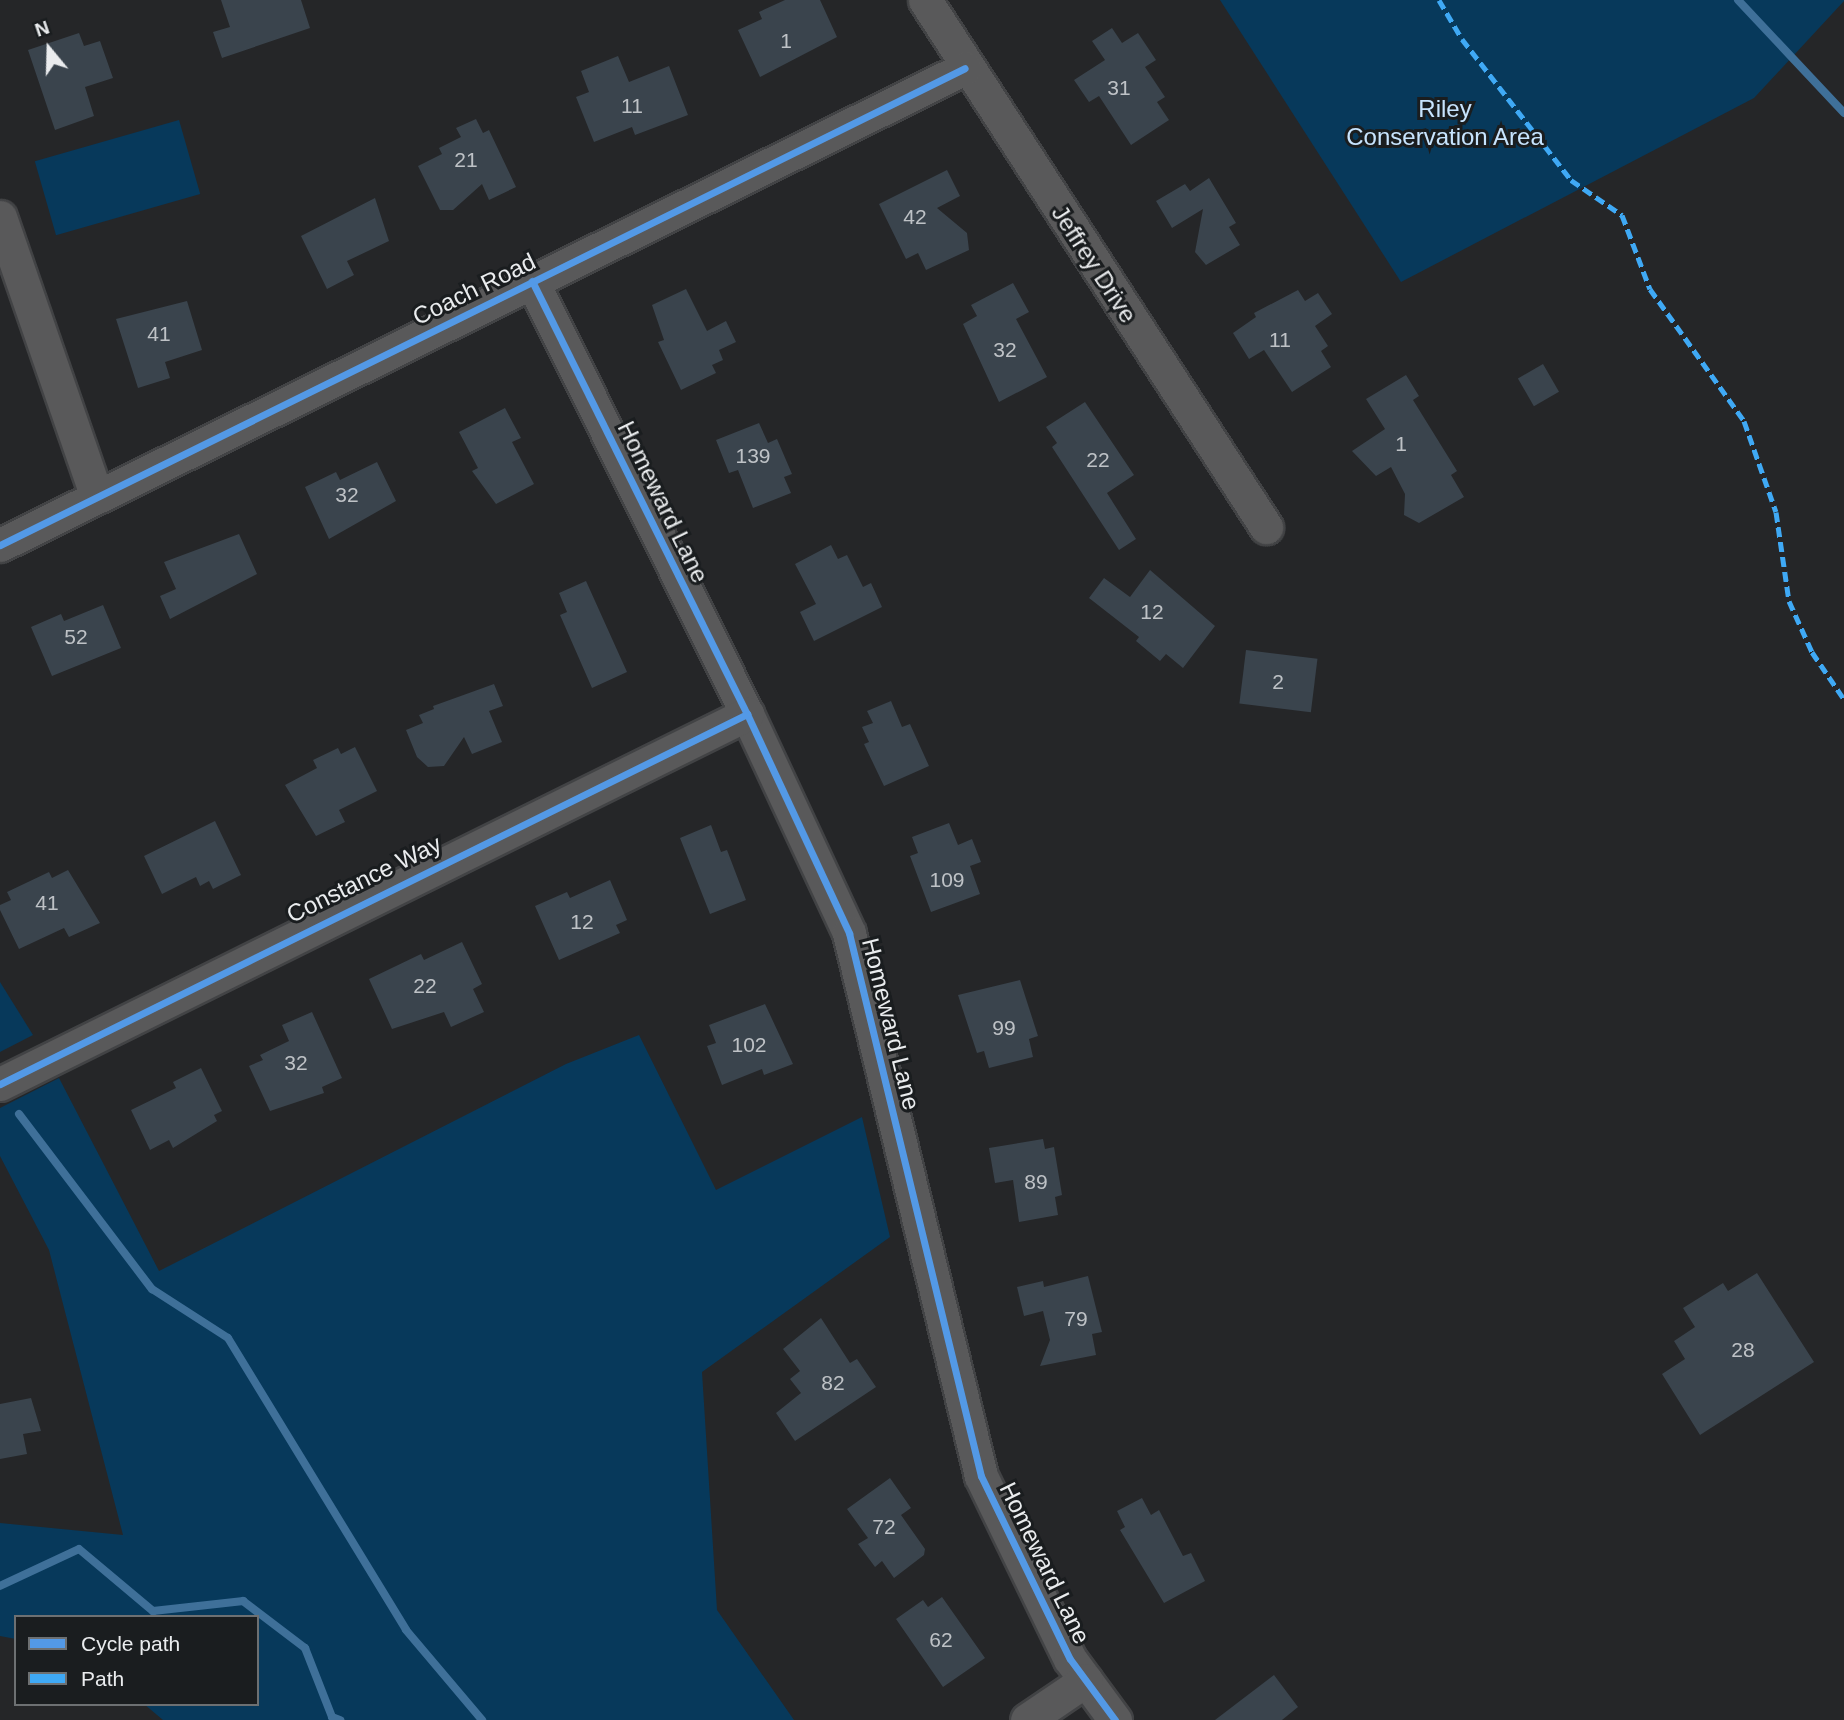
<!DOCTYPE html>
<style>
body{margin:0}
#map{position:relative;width:1844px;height:1720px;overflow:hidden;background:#252628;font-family:Arial,sans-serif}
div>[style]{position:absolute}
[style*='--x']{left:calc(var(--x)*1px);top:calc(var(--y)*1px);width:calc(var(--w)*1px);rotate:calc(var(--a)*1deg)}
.green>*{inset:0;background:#07395b;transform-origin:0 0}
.stream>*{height:8px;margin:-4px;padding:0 4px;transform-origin:4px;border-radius:4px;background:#3f7099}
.building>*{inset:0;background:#3a444d;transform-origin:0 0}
.roads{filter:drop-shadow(2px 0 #424345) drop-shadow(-2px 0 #424345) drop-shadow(0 2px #424345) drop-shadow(0 -2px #424345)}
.street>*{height:33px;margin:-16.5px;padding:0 16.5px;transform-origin:16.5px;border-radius:16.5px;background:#59595a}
.quiet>*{height:5px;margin-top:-2.5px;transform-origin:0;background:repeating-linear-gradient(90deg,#3fa9f5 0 10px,transparent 0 15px)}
.cycleway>*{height:7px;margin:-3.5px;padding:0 3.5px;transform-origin:3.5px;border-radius:3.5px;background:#5399e6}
span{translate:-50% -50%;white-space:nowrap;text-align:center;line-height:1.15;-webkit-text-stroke:6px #1a1d1f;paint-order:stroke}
.number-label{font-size:21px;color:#bec2c6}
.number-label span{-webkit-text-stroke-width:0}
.park-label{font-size:24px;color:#c7e4fe}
.street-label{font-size:24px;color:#eaecee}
.legend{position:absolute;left:14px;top:1615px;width:245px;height:91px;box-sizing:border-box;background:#1a1d1f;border:2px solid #6d7072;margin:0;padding:9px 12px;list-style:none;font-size:21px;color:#eaecee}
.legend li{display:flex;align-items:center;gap:14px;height:35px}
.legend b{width:35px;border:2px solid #6d7072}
.north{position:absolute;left:14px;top:14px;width:70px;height:70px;-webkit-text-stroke:5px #1a1d1f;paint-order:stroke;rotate:341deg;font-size:19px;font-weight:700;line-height:28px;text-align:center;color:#eaecee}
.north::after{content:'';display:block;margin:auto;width:24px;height:32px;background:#eaecee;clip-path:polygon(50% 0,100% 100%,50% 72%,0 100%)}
</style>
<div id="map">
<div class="green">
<div style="clip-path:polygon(1220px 0,1844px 0,1844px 1px,1754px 98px,1401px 282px)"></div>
<div style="left:179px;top:120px;width:77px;height:150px;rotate:74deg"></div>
<div style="clip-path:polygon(0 982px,33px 1035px,0 1052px)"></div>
<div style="clip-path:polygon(639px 1035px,716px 1190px,862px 1117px,890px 1237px,702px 1372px,717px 1610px,794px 1720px,163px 1720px,144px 1704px,257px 1704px,257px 1617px,16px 1617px,16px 1639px,0 1636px,0 1523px,123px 1535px,49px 1250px,0 1156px,0 1108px,59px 1078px,159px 1271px,566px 1064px)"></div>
</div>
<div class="stream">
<div style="--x:1738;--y:0;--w:155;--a:46.8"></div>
<div style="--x:19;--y:1114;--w:220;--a:52.8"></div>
<div style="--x:152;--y:1289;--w:90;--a:32.8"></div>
<div style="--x:228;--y:1338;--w:342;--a:58.6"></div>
<div style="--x:406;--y:1630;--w:118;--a:49.8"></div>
<div style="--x:0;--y:1586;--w:87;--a:-25.1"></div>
<div style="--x:79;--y:1549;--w:97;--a:40"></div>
<div style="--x:153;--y:1611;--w:91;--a:-6.3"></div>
<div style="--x:243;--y:1601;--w:78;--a:37.2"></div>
<div style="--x:305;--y:1648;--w:74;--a:68.6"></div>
<div style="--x:332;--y:1717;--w:9;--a:21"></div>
</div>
<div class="building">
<div style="clip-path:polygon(221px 0,301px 0,310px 28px,222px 58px,213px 32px,230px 27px)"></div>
<div style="clip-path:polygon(785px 0,820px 0,837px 37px,760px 77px,738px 30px,762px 19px,759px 12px)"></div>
<div style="clip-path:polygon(1112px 28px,1122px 43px,1138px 33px,1156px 60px,1145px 67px,1165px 97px,1157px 102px,1169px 120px,1131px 145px,1099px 96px,1089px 102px,1074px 80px,1105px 60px,1092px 41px)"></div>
<div style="clip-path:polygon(79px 33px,84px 46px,100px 41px,113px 78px,85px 87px,94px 116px,55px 130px,28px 50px)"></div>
<div style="clip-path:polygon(618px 56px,629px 82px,669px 66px,688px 115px,635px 135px,632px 127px,594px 142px,576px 97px,589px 92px,581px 71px)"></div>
<div style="clip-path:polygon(476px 119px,483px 133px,489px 130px,516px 187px,489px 200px,482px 184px,453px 210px,440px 210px,418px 166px,442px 154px,439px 148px,461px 137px,456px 128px)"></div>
<div style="clip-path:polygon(947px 170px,960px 196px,937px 208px,967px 233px,969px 250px,926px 270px,918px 253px,906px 259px,879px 204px)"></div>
<div style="clip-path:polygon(1209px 178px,1236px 223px,1229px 227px,1240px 245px,1206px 265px,1195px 252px,1203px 209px,1172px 228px,1156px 201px,1185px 184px,1190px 191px)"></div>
<div style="clip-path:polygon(375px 198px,389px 241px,347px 261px,354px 275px,327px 289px,301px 236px)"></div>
<div style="clip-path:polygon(1013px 283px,1029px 312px,1016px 319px,1047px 377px,999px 402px,963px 324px,977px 316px,971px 305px)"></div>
<div style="clip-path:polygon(686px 289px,707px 331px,726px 321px,736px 342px,719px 350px,723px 360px,712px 365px,716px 373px,681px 390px,658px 342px,664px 340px,652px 305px)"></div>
<div style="clip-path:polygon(1298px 290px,1305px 301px,1318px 293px,1332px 314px,1315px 326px,1328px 346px,1321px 351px,1331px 367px,1292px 392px,1264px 350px,1249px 359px,1233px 333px,1256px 317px,1254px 313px)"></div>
<div style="clip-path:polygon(187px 301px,202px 350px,165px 362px,170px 378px,138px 388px,116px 319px)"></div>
<div style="left:1543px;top:364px;width:32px;height:29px;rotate:60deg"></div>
<div style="clip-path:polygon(1406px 375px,1419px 396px,1413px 400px,1457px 471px,1451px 475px,1464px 497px,1419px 523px,1404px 515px,1405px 494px,1391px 467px,1376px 476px,1352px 451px,1385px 429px,1366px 399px)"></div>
<div style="clip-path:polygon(1085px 402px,1134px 475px,1107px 493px,1136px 539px,1119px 550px,1052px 447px,1057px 443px,1046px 427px)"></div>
<div style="clip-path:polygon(505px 408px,521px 438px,512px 442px,534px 484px,496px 504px,472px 471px,478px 468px,459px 432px)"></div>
<div style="clip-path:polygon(759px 423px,768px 443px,777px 439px,792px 474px,784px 477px,791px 493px,753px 508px,738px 470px,729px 473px,716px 440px)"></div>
<div style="clip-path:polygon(377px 462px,396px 501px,329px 539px,305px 487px,336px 472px,340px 480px)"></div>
<div style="clip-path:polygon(239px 534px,257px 574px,170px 619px,160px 596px,176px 589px,164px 562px)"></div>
<div style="clip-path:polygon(831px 545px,838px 559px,847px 555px,863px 587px,871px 583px,882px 607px,814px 641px,800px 612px,816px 604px,795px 564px)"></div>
<div style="clip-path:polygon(1150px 570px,1215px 626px,1183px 668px,1166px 654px,1160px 661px,1136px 641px,1139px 637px,1089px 598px,1104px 578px,1130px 597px)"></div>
<div style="clip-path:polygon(586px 581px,627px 672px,592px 688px,560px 615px,567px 612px,559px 593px)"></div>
<div style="clip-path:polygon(103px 605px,121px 648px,52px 676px,31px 627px,61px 614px,64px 621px)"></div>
<div style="left:1246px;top:650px;width:72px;height:54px;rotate:7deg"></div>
<div style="clip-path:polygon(494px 684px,503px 706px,489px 711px,502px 742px,472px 754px,464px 737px,444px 766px,428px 767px,417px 757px,406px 730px,423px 723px,419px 715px,434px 709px,433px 706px)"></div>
<div style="clip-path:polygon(891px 701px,902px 727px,910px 724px,929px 766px,884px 786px,864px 744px,869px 742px,862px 727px,873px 723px,867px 711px)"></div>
<div style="clip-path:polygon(355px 747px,377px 791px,339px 810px,345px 822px,316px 836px,285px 785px,317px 768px,313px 760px,338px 748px,341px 754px)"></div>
<div style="clip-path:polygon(215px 821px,241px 875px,213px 889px,209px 881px,200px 886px,196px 877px,162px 894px,144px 856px)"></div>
<div style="clip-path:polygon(949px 823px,958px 845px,972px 839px,981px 862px,970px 866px,980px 894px,931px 912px,910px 856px,918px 853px,912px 837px)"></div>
<div style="clip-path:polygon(711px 825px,721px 852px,727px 850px,746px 900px,710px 914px,680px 838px)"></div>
<div style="clip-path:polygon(68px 870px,100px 923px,69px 937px,64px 928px,19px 949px,0 910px,0 905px,11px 900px,7px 892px,49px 872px,52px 878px)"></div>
<div style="clip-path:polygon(610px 880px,627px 920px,616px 925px,620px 933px,559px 960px,535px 906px,567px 892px,570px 898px)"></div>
<div style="clip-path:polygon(462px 942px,482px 984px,473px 989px,484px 1012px,451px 1027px,444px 1012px,392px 1029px,369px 979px,421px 954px,424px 960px)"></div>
<div style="clip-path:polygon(1020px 980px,1038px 1036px,1029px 1039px,1033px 1057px,989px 1068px,984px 1051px,977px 1053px,958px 995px)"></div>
<div style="clip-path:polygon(765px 1004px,793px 1064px,764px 1075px,762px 1069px,722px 1085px,707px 1046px,716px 1043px,709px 1025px)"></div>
<div style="clip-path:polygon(312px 1012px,342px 1078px,322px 1087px,324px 1093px,270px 1111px,249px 1066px,263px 1060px,260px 1055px,289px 1041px,282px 1025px)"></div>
<div style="clip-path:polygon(201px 1068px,222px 1111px,214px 1115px,217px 1121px,173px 1148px,169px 1140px,150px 1150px,131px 1110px,176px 1088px,173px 1082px)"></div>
<div style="clip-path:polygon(1043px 1139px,1045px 1149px,1054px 1147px,1062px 1195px,1055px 1197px,1058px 1215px,1019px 1222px,1013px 1180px,995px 1183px,989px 1148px)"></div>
<div style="clip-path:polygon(1757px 1273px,1814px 1362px,1700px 1435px,1662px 1374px,1685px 1359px,1674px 1341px,1695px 1327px,1683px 1308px,1723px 1283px,1728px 1291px)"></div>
<div style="clip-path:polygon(1088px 1276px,1102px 1332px,1092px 1334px,1096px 1355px,1040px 1366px,1050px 1340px,1043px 1311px,1024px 1316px,1017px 1287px,1043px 1281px,1044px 1287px)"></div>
<div style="clip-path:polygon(821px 1318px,850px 1363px,857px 1359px,876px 1387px,795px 1441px,776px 1413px,801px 1393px,790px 1379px,800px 1371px,783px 1349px)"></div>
<div style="clip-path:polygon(31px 1398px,41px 1431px,23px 1434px,27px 1454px,0 1459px,0 1404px)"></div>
<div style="clip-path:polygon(890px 1478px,911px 1508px,901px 1515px,925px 1549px,924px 1555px,894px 1578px,882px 1561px,875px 1567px,858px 1544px,868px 1538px,847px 1509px)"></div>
<div style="clip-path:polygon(1142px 1498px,1151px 1515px,1159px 1510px,1183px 1556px,1191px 1553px,1205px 1581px,1164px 1603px,1120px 1530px,1125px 1527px,1117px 1511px)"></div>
<div style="clip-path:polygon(942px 1597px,985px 1658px,943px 1687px,896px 1619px,923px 1600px,928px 1607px)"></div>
<div style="clip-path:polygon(1274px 1675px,1298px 1707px,1282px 1720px,1215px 1720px)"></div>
</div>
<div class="roads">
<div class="street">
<div style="--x:925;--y:0;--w:628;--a:57.09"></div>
<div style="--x:0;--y:217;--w:296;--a:70.9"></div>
<div style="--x:532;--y:281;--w:483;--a:63.6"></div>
<div style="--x:747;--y:714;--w:242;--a:65"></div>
<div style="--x:849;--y:933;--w:559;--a:76.34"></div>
<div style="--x:981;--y:1476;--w:203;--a:64.1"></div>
<div style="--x:1070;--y:1659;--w:76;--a:53.6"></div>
<div style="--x:0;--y:545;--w:1076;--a:-26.3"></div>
<div style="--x:0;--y:1084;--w:834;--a:-26.35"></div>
<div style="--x:1027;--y:1720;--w:71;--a:-34.1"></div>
</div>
</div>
<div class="quiet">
<div style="--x:1439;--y:0;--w:45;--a:59.5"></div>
<div style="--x:1462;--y:39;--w:178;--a:52.3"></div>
<div style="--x:1571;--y:180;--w:62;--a:34.5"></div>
<div style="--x:1622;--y:215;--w:79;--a:69.3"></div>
<div style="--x:1650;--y:289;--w:162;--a:54.5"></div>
<div style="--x:1744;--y:421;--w:96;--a:70.6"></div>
<div style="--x:1776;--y:512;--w:90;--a:81.7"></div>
<div style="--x:1789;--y:601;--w:56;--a:65.7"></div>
<div style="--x:1812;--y:652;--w:57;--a:55.8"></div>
</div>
<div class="cycleway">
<div style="--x:532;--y:281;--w:483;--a:63.6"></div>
<div style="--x:747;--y:714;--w:242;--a:65"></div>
<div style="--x:849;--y:933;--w:559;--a:76.34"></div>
<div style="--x:981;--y:1476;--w:203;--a:64.1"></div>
<div style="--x:1070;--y:1659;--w:76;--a:53.6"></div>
<div style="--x:0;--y:545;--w:1076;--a:-26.3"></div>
<div style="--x:0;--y:1084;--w:834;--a:-26.35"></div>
</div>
<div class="number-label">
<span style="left:786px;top:41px">1</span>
<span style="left:1119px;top:88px">31</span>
<span style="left:632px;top:106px">11</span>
<span style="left:466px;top:160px">21</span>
<span style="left:915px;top:217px">42</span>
<span style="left:159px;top:334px">41</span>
<span style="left:1280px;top:340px">11</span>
<span style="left:1005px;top:350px">32</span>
<span style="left:1401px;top:444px">1</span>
<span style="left:753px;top:456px">139</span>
<span style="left:1098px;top:460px">22</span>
<span style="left:347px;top:495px">32</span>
<span style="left:1152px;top:612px">12</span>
<span style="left:76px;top:637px">52</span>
<span style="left:1278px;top:682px">2</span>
<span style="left:947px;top:880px">109</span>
<span style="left:47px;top:903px">41</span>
<span style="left:582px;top:922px">12</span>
<span style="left:425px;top:986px">22</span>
<span style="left:1004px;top:1028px">99</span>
<span style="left:749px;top:1045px">102</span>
<span style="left:296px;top:1063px">32</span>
<span style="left:1036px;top:1182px">89</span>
<span style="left:1076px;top:1319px">79</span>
<span style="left:1743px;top:1350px">28</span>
<span style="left:833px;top:1383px">82</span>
<span style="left:884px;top:1527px">72</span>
<span style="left:941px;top:1640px">62</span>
</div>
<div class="park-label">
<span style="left:1445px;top:123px">Riley<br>Conservation Area</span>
</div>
<div class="street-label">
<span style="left:1094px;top:264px;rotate:57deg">Jeffrey Drive</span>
<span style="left:474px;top:289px;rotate:-26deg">Coach Road</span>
<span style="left:663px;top:502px;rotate:64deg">Homeward Lane</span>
<span style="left:364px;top:879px;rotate:-26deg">Constance Way</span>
<span style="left:891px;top:1024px;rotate:76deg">Homeward Lane</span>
<span style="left:1045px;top:1563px;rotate:64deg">Homeward Lane</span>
</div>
<ul class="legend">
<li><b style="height:9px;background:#5399e6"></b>Cycle path</li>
<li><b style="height:9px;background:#3fa9f5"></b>Path</li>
</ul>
<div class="north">N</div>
</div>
